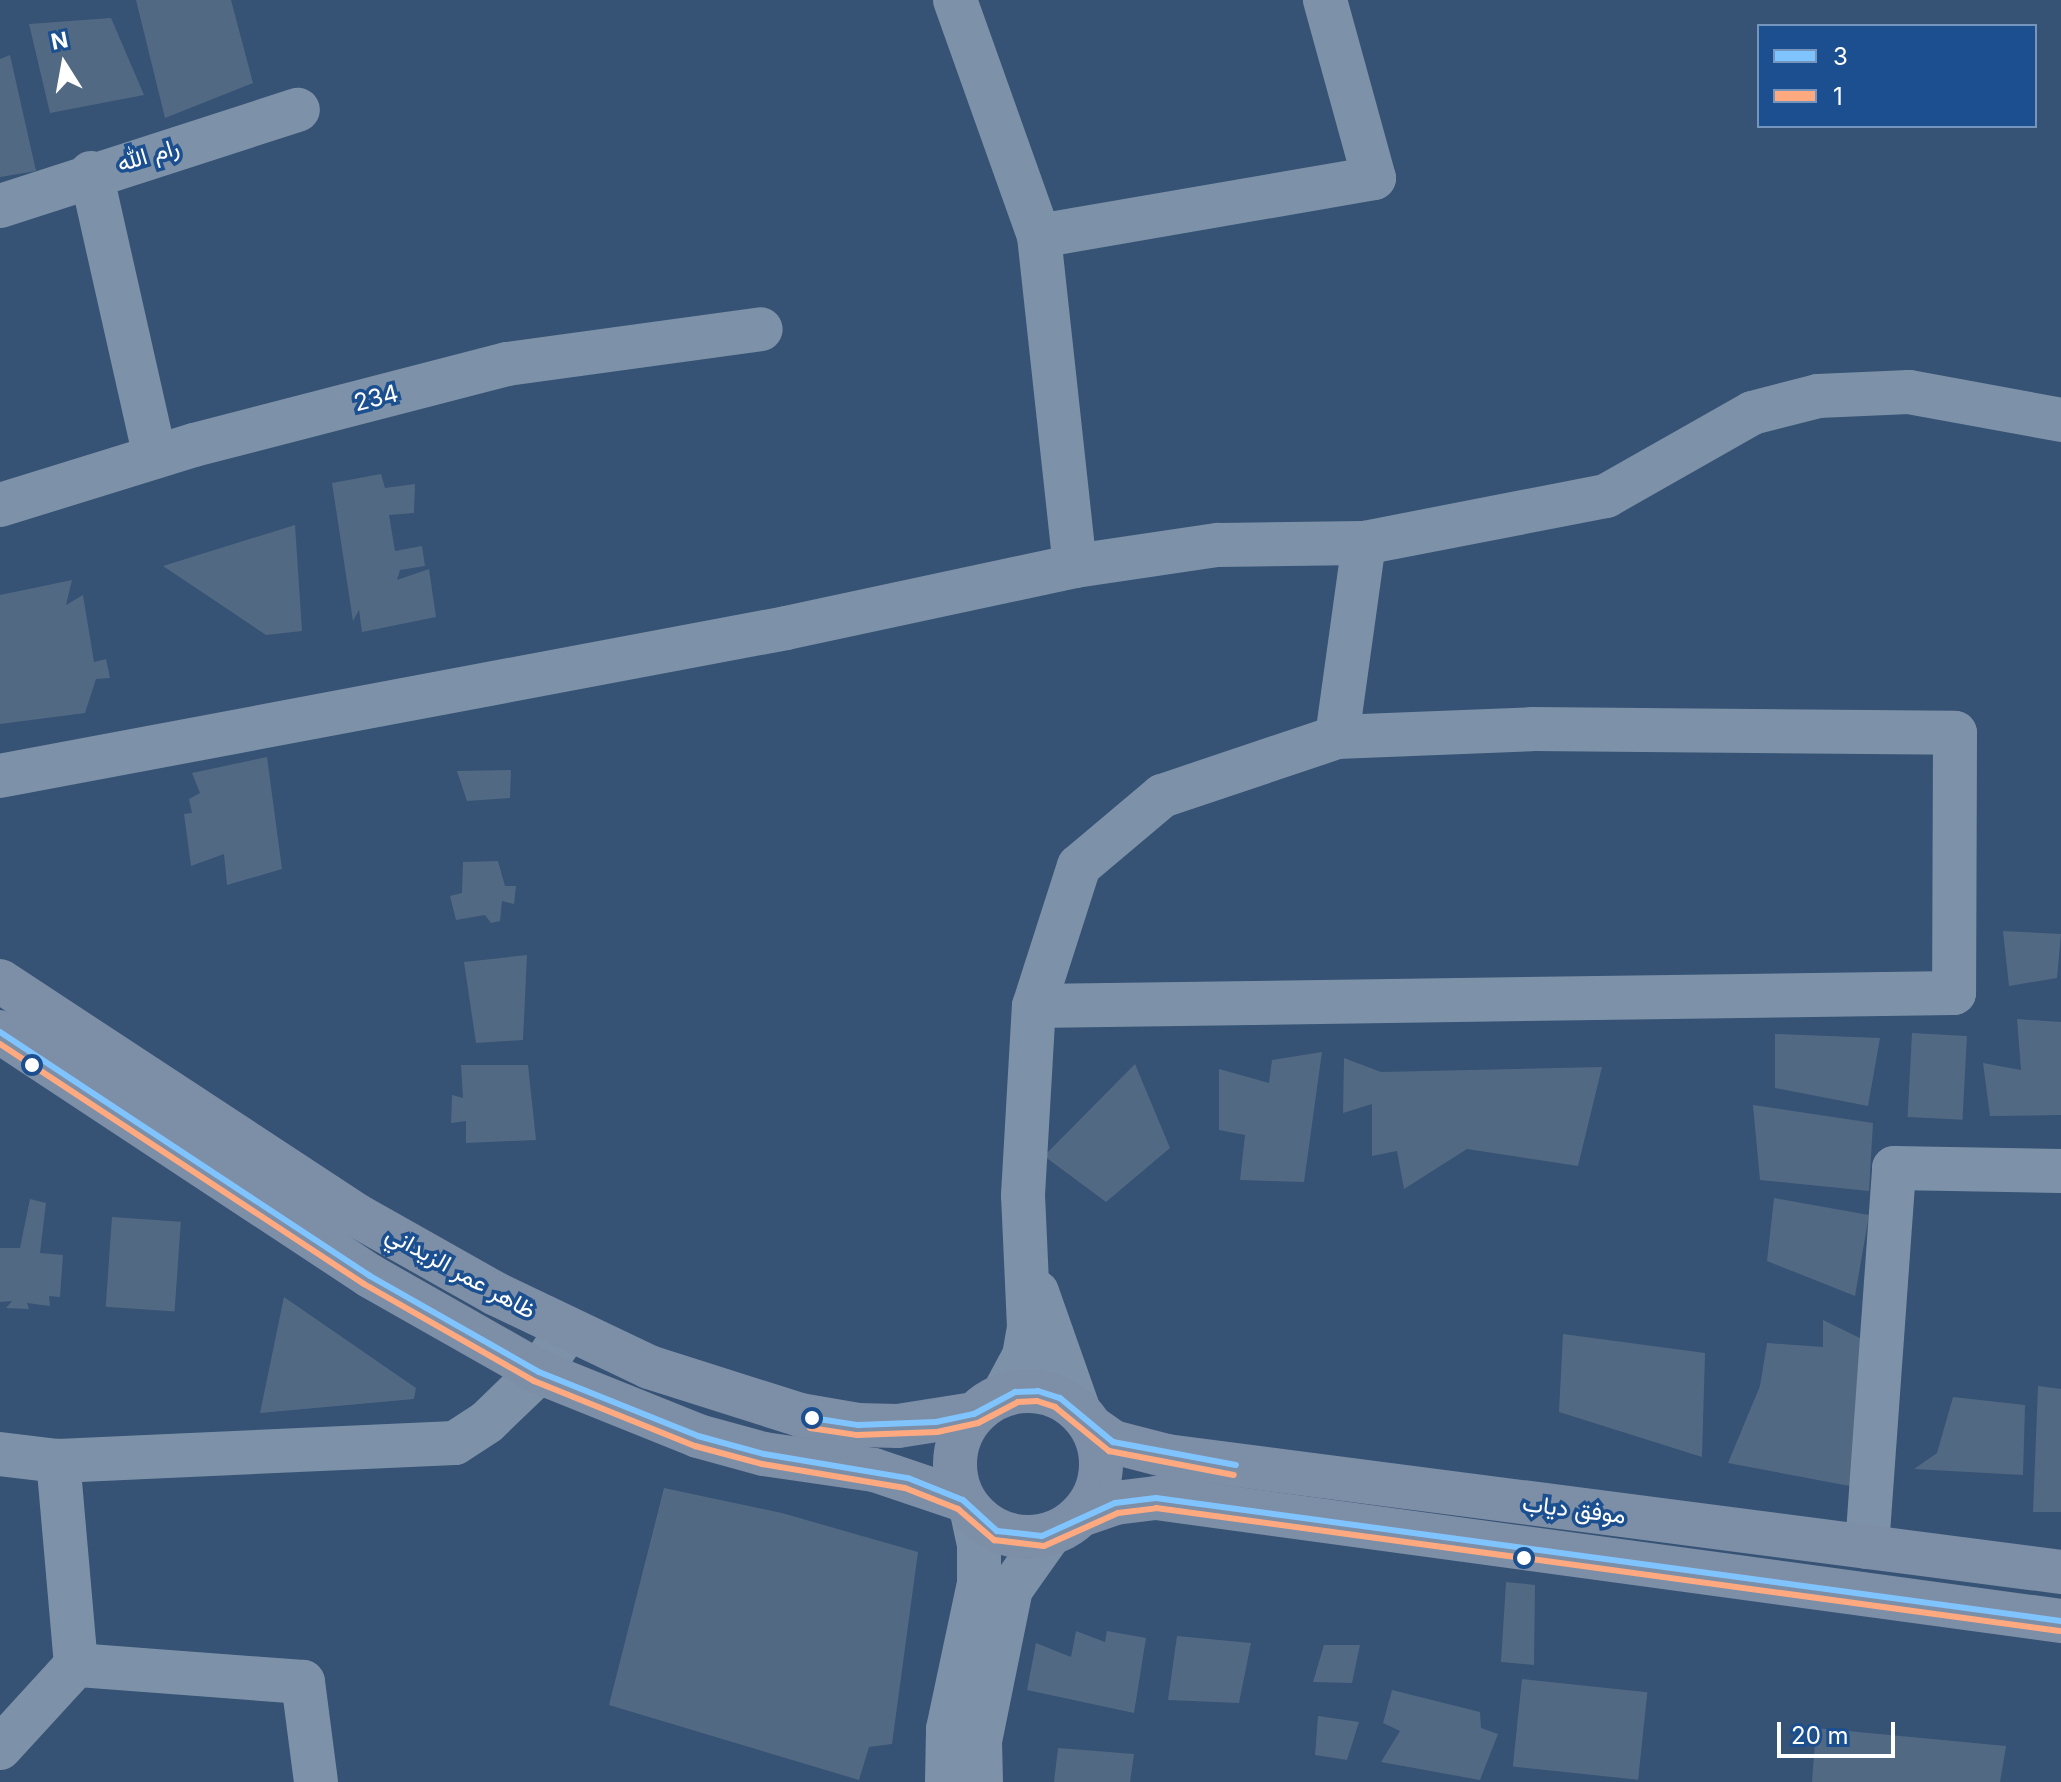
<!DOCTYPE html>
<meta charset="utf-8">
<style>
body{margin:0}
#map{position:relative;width:2061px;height:1782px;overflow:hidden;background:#365274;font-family:Inter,Vazirmatn,sans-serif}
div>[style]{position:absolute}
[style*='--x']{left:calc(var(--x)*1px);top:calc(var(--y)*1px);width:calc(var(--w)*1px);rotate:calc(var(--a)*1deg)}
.building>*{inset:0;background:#526984;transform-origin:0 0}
.minor>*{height:44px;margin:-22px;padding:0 22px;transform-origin:22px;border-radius:22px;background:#7d92a8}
.major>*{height:44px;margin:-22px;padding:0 22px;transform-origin:22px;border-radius:22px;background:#7d8ea7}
.major>.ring{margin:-22px;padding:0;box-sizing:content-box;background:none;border:44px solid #7d8ea7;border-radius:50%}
.bus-1>*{height:6px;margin:-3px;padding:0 3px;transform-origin:3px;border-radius:3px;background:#80c4ff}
.bus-2>*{height:6px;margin:-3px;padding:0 3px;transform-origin:3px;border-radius:3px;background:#ffa980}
.dots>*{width:22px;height:22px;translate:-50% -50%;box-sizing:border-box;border:4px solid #1b4f8f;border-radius:50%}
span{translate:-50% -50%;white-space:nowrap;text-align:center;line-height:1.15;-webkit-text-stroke:7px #1b4f8f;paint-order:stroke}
.street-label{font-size:24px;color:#fff}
.legend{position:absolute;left:1757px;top:24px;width:280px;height:104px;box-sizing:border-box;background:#1b4f8f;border:2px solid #7695bc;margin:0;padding:10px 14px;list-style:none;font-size:24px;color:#fff}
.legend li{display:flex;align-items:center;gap:16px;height:40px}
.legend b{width:40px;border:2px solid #7695bc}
.north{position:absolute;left:24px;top:24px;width:80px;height:80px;-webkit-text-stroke:6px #1b4f8f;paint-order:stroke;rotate:349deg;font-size:22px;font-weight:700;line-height:32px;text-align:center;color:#fff}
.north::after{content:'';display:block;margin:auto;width:28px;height:36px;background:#fff;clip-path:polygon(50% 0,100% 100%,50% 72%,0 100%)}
.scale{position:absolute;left:1777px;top:1722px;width:118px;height:36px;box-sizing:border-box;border:4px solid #fff;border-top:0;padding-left:10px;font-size:24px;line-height:28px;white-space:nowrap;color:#fff;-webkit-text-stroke:6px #1b4f8f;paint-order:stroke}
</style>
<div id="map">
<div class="building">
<div style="clip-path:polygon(136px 0,231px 0,253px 83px,165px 118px)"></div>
<div style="clip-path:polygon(111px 18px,144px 95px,50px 113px,29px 24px)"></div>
<div style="clip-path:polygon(10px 55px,36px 171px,0 177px,0 59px)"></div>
<div style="clip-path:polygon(381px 474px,385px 488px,415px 484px,414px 513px,389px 515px,395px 551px,422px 546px,425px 566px,400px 570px,397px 580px,429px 569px,436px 617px,362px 632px,359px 610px,353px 621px,332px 483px)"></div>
<div style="clip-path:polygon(295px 525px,302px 631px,266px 635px,163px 566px)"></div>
<div style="clip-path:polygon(72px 580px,66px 605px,83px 595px,94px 662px,106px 659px,110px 678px,96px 679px,85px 713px,0 724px,0 595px)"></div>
<div style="clip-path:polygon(267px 757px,282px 869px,227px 885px,224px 854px,191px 866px,184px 814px,192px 813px,189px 799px,200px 793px,192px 773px)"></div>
<div style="clip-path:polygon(511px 770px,510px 798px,467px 801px,457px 771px)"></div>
<div style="clip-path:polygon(498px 861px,505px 886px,516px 886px,514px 904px,502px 901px,500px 921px,491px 923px,485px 915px,456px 920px,450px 896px,462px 893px,463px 862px)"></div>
<div style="clip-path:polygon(2003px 931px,2061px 934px,2057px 978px,2009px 986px)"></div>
<div style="clip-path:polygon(527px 955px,523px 1040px,476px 1043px,464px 962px)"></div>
<div style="clip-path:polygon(2017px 1019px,2061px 1022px,2061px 1115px,1990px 1116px,1983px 1063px,2021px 1070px)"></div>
<div style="left:1912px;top:1033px;width:55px;height:84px;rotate:3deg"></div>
<div style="clip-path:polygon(1775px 1034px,1880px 1038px,1868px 1106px,1775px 1088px)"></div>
<div style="clip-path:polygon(1322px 1052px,1304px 1182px,1240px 1180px,1245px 1135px,1219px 1130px,1219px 1069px,1269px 1083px,1272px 1060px)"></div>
<div style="clip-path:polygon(1344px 1058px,1381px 1072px,1602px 1067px,1578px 1166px,1467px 1149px,1404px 1189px,1397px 1151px,1372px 1156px,1372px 1104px,1343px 1113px)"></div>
<div style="clip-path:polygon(1135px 1064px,1170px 1148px,1106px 1202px,1044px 1156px)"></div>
<div style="clip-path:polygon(461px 1065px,528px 1065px,536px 1140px,466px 1143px,466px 1121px,451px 1123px,452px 1095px,463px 1098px)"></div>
<div style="clip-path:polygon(1753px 1105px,1873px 1123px,1869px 1191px,1760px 1180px)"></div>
<div style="clip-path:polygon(1774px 1198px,1869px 1215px,1855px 1296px,1767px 1261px)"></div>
<div style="clip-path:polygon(30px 1199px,46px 1203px,40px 1253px,63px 1255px,60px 1297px,49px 1296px,50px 1306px,27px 1303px,29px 1309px,6px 1308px,12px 1301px,0 1302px,0 1248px,20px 1248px)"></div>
<div style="left:112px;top:1217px;width:69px;height:90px;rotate:4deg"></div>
<div style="clip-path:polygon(284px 1297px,416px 1388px,414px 1399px,260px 1413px)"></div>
<div style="clip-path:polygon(1823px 1320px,1862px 1339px,1855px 1487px,1728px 1463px,1760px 1386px,1767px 1343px,1823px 1347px)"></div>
<div style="clip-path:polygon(1563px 1334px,1705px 1353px,1702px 1457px,1559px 1412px)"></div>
<div style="clip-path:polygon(2038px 1386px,2061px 1389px,2061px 1512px,2033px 1512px)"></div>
<div style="clip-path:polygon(1953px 1397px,2025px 1405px,2023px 1475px,1914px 1469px,1937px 1453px)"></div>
<div style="clip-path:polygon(664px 1488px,782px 1513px,918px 1552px,892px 1744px,869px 1747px,859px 1780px,609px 1705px)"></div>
<div style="clip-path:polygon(1506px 1582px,1535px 1585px,1534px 1665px,1501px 1662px)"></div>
<div style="clip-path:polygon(1076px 1631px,1105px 1642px,1107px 1631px,1146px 1638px,1134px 1713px,1027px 1690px,1036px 1643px,1071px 1657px)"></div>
<div style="clip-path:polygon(1177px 1636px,1251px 1643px,1239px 1703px,1168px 1700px)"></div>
<div style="clip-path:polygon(1324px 1645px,1360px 1645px,1352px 1683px,1313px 1682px)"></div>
<div style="left:1522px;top:1679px;width:126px;height:88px;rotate:6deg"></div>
<div style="clip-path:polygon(1392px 1690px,1480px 1712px,1481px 1728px,1498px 1734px,1480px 1780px,1381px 1762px,1400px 1731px,1383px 1723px)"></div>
<div style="clip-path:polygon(1318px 1716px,1359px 1722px,1347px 1760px,1315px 1755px)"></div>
<div style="clip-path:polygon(1816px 1728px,2006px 1746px,2000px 1782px,1812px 1782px)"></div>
<div style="clip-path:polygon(1058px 1748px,1134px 1754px,1130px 1782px,1054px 1782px)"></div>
</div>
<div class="minor">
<div style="--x:955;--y:0;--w:251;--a:70.4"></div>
<div style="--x:1039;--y:236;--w:332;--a:83.8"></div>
<div style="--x:91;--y:173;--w:291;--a:77.3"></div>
<div style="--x:0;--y:206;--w:313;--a:-17.9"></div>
<div style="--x:1039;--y:236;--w:340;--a:-9.8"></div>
<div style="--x:1374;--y:178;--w:185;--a:-105.4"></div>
<div style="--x:0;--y:505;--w:203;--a:-17.2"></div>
<div style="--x:194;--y:445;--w:323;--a:-14.5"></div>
<div style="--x:507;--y:364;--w:256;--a:-7.8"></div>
<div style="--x:1337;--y:737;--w:196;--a:-82.1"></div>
<div style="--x:0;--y:776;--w:800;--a:-10.66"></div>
<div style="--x:786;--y:628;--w:296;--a:-12.1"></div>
<div style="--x:1075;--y:566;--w:145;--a:-8.4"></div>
<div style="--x:1218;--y:545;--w:146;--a:-0.8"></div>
<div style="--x:1364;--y:543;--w:247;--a:-11"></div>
<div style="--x:1606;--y:496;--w:168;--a:-29.6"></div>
<div style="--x:1752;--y:413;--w:68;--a:-14.4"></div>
<div style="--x:1818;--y:396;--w:91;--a:-2.5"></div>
<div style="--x:1909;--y:392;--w:155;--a:10.4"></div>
<div style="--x:1037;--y:1292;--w:126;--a:70.6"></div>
<div style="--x:1003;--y:1395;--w:44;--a:-61.7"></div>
<div style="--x:1024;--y:1356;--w:29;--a:-80"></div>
<div style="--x:1029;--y:1327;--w:132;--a:-92.6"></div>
<div style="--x:1023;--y:1195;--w:189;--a:-86.7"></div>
<div style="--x:1034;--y:1006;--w:147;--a:-72.2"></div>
<div style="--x:1079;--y:866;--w:109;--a:-40.1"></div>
<div style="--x:1162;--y:796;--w:185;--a:-18.6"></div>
<div style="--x:1337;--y:737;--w:195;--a:-2.3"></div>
<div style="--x:1532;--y:729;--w:423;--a:0.5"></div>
<div style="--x:1955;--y:733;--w:260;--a:90.2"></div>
<div style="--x:1954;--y:993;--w:920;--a:179.19"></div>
<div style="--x:0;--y:1454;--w:58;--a:6.9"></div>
<div style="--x:1867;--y:1547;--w:380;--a:-85.9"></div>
<div style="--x:1894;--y:1168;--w:167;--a:1"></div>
<div style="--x:0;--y:1748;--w:113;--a:-47.5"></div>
<div style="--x:316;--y:1782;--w:101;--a:-97.4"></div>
<div style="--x:303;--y:1682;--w:228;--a:-175.7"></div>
<div style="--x:76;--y:1665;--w:205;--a:-95"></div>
<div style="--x:58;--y:1461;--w:397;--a:-2.6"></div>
<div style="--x:455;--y:1443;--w:38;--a:-33"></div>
<div style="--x:487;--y:1422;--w:72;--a:-43.9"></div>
<div style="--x:539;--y:1372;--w:52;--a:-56"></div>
<div style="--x:947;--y:1782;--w:53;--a:-88.9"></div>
<div style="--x:948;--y:1729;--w:149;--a:-78"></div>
<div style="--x:979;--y:1583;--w:38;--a:-90"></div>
<div style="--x:979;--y:1545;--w:35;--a:-102"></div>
<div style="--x:981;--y:1782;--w:41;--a:-91.4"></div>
<div style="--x:980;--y:1741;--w:155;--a:-78.5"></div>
<div style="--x:1011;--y:1589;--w:67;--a:-54.7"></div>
</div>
<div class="major">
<div style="--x:0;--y:981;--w:426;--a:33.3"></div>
<div style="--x:356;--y:1215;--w:161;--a:29.4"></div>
<div style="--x:496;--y:1294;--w:170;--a:25.5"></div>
<div style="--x:649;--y:1367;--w:158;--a:17.6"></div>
<div style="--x:800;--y:1415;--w:59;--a:9.8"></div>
<div style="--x:858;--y:1425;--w:40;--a:1.4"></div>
<div style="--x:898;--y:1426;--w:77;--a:-9"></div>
<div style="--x:0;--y:1032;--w:443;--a:33.4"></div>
<div style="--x:370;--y:1276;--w:194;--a:29.6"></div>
<div style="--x:539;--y:1372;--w:171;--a:21.9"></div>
<div style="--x:698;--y:1436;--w:68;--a:15.3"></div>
<div style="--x:764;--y:1454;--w:111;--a:8.3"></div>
<div style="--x:874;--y:1470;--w:94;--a:18.6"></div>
<div class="ring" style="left:955px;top:1391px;width:102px;height:102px"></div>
<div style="--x:1093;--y:1428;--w:24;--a:35"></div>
<div style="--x:1113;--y:1442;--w:56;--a:14.5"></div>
<div style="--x:1167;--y:1456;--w:901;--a:7.39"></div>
<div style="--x:1081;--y:1515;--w:36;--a:-19"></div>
<div style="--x:1115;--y:1503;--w:41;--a:-7"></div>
<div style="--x:1156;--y:1498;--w:913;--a:7.74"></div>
</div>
<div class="bus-1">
<div style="--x:0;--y:1032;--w:443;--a:33.4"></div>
<div style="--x:370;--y:1276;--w:194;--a:29.6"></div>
<div style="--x:539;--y:1372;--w:171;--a:21.9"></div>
<div style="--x:698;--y:1436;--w:68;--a:15.3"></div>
<div style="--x:764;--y:1454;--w:146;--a:9.5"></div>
<div style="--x:908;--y:1478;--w:59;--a:21.8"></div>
<div style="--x:963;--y:1500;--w:46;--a:42.4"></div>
<div style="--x:997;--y:1531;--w:45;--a:6.3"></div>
<div style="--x:1042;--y:1536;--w:80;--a:-24.3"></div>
<div style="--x:1115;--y:1503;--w:41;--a:-7"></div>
<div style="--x:1156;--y:1498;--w:913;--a:7.74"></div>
<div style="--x:812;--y:1418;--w:47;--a:8.7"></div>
<div style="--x:858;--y:1425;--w:78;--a:-2.2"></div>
<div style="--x:936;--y:1422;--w:39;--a:-12"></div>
<div style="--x:974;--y:1414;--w:47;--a:-28.2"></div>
<div style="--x:1015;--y:1392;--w:23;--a:-2"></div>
<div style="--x:1038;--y:1391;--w:23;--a:18"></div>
<div style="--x:1060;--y:1398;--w:69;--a:39.7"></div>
<div style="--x:1113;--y:1442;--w:125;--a:10.6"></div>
</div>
<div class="bus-2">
<div style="--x:0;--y:1044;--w:436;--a:33.4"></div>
<div style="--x:364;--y:1284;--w:196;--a:29.7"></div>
<div style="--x:534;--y:1381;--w:174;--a:22"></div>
<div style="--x:695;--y:1446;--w:69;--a:15"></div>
<div style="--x:762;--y:1464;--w:145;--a:9.5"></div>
<div style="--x:905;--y:1488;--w:57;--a:21.6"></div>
<div style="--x:958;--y:1509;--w:48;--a:40.7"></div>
<div style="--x:994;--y:1540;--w:50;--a:6.8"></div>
<div style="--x:1044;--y:1546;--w:81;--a:-24"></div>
<div style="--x:1118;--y:1513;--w:38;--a:-7"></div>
<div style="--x:1156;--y:1508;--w:912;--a:7.75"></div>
<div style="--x:810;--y:1428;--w:48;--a:8.5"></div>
<div style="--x:857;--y:1435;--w:80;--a:-2.1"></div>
<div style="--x:937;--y:1432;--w:42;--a:-12.4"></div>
<div style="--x:978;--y:1423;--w:45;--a:-27.7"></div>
<div style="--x:1018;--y:1402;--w:19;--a:-3"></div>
<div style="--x:1037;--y:1401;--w:19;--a:18"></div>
<div style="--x:1055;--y:1407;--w:70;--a:39.2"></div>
<div style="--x:1109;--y:1451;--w:127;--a:10.9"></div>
</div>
<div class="dots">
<div style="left:32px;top:1065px;background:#fff"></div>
<div style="left:812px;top:1418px;background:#fff"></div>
<div style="left:1524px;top:1558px;background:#fff"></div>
</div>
<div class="street-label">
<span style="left:148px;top:155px;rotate:-17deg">رام الله</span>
<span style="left:376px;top:398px;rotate:-14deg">234</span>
<span style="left:461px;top:1272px;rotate:29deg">ظاهر عمر الزيداني</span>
<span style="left:1574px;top:1509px;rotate:7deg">موفق دياب</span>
</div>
<ul class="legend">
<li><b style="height:10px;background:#80c4ff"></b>3</li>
<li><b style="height:10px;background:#ffa980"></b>1</li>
</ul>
<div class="north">N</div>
<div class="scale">20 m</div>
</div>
